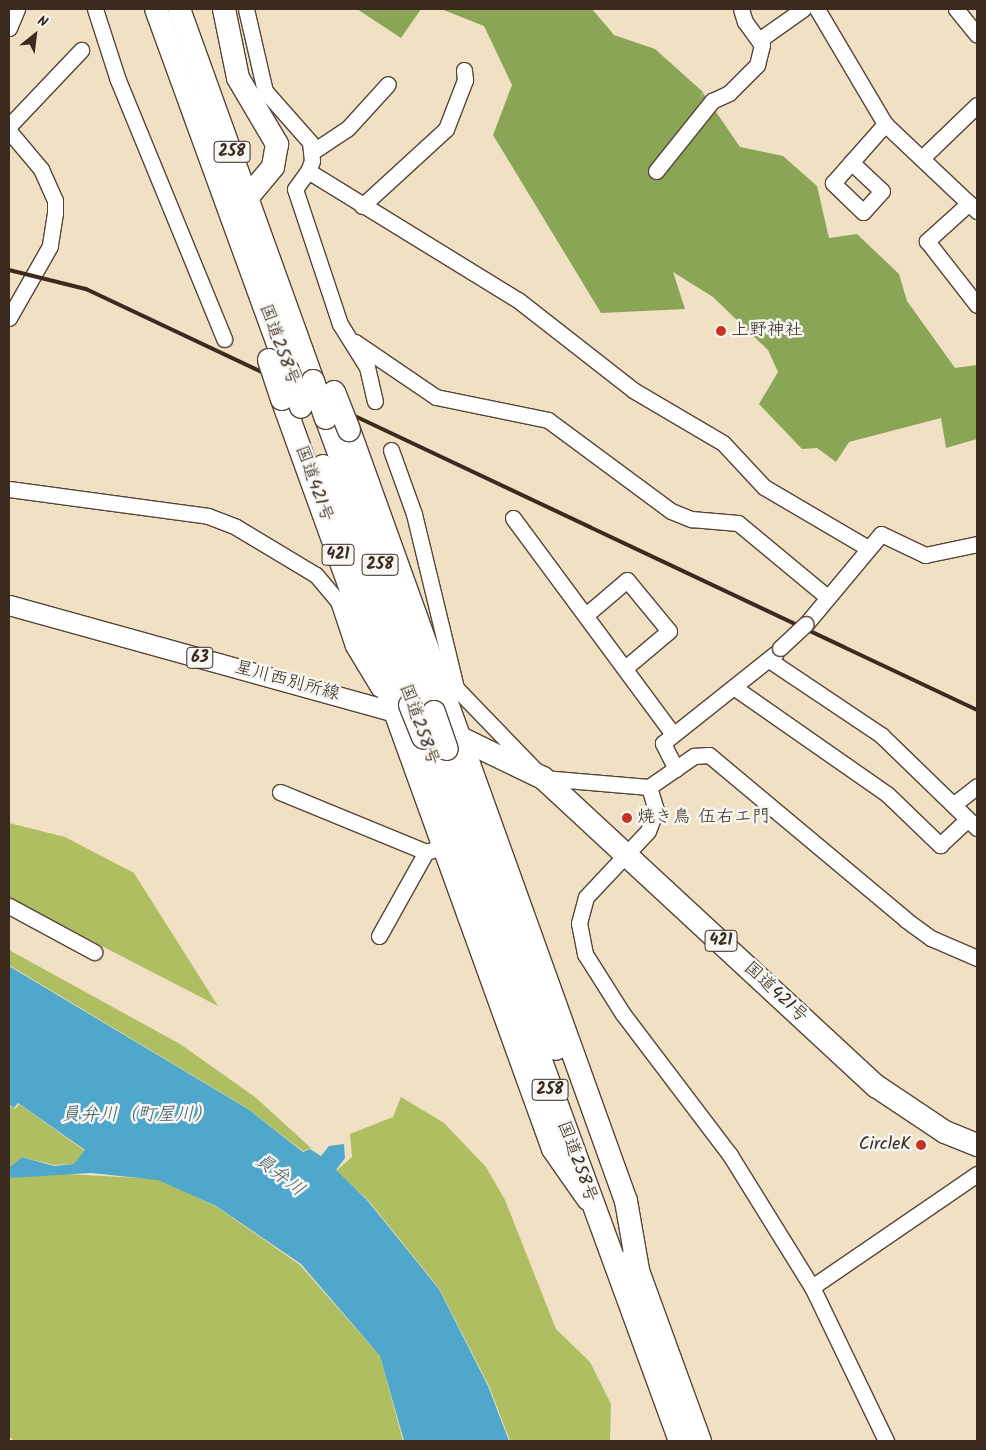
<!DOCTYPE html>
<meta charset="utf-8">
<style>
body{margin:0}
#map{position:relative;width:986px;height:1450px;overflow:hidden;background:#f0e1c4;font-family:Kalam,"Klee One",sans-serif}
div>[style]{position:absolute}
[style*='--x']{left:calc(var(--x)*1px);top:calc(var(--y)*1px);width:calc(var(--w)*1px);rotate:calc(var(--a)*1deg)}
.green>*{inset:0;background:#afbe61}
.forest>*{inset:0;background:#8ba557}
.water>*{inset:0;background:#4fa7cc}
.roads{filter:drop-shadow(1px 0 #564537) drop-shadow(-1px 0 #564537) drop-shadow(0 1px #564537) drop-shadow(0 -1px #564537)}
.minor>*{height:15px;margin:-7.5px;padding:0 7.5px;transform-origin:7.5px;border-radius:7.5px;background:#fff}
.major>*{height:19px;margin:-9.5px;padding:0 9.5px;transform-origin:9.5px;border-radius:9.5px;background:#fff}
.highway>*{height:22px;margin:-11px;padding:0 11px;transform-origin:11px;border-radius:11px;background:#fff}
.rail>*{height:4px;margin:-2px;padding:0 2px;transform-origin:2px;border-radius:2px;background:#3b2a1e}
.bridges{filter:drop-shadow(1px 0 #564537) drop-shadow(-1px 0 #564537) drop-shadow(0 1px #564537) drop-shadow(0 -1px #564537)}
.minor-bridge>*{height:15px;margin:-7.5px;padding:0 7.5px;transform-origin:7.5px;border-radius:7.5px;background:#fff}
.highway-bridge>*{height:22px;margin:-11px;padding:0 11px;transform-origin:11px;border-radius:11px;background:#fff}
.dots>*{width:14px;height:14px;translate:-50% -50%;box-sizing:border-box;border:2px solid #f6f6f2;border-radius:50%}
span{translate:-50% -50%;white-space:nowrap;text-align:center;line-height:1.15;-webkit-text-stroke:5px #f6f6f2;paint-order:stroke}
.shield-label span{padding:1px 4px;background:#f6f6f2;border:1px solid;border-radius:4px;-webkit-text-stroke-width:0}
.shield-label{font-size:16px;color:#3b2a1e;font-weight:700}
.poi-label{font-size:18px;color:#3b2a1e}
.left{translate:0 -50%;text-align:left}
.right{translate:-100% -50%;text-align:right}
.street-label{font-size:18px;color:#3b2a1e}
.water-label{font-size:19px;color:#435c64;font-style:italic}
.frame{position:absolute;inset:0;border:10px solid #3b2a1e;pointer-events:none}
.north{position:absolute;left:10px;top:10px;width:50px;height:50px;-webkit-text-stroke:4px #f6f6f2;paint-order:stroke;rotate:29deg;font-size:14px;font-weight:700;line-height:20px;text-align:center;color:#3b2a1e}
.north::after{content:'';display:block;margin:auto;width:18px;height:22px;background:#3b2a1e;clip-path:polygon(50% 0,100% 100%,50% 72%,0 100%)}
</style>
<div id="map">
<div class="green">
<div style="clip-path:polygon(9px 823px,65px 837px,134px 873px,218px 1006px,9px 898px)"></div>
<div style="clip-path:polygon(9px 950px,180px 1044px,255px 1097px,311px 1148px,303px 1151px,247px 1108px,9px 965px)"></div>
<div style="clip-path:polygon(401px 1097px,444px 1123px,486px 1167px,505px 1200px,556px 1329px,590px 1362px,611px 1404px,610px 1441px,510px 1441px,489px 1386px,439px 1288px,368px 1200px,336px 1171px,352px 1157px,350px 1134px,393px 1117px)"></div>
<div style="clip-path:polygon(19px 1104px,85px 1151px,75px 1164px,54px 1165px,22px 1157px,9px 1169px,9px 1105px,15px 1109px)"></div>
<div style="clip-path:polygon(47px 1173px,158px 1179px,217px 1207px,300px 1265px,380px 1356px,403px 1441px,14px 1441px,9px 1436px,9px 1178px)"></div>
</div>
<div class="forest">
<div style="clip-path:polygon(357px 9px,421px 9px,401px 38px)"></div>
<div style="clip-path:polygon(441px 9px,592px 9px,614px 35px,655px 49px,703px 92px,697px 102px,703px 93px,740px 147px,783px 156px,817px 186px,829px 238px,857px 234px,899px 274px,907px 301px,955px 368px,977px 365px,977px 439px,946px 448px,941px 418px,849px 442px,836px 462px,817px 448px,802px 449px,759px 404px,778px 372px,768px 350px,713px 297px,673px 272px,685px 309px,601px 313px,493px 135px,512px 85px,484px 26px)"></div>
</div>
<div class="water">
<div style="clip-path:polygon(9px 966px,248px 1109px,303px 1152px,310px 1149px,321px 1156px,329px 1146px,344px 1144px,345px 1158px,336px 1170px,367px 1200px,439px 1289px,488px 1386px,509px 1441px,404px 1441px,380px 1356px,301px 1264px,216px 1206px,158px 1180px,91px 1173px,9px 1178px,9px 1168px,22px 1157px,54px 1166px,74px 1164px,85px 1150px,18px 1103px,14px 1108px,9px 1104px)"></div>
</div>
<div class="roads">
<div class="minor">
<div style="--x:95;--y:9;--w:75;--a:72.1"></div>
<div style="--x:118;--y:80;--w:280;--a:67.7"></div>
<div style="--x:246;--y:9;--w:84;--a:77"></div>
<div style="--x:265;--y:91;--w:68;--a:48.6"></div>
<div style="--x:310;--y:142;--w:19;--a:84"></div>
<div style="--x:312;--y:161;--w:11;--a:112"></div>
<div style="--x:308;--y:171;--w:246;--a:31.6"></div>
<div style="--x:518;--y:300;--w:146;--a:38"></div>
<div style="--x:633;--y:390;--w:104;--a:30.5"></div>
<div style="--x:723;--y:443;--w:60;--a:47"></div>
<div style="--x:764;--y:487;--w:121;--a:30.4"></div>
<div style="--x:817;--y:9;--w:134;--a:59.4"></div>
<div style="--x:885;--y:124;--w:127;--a:43.4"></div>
<div style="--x:956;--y:9;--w:33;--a:51"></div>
<div style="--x:9;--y:28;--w:21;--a:-67"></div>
<div style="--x:759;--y:40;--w:54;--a:-35.2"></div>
<div style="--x:9;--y:126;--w:105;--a:-46.5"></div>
<div style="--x:9;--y:131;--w:50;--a:49.9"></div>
<div style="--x:41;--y:169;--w:34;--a:66"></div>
<div style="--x:55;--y:200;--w:13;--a:90"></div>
<div style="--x:55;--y:213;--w:33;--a:99"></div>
<div style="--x:50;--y:246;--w:83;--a:119.7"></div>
<div style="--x:312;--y:152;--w:43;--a:-33.7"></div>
<div style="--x:348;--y:128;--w:59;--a:-47.7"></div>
<div style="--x:923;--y:157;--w:75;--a:-43.9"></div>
<div style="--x:851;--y:162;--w:42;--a:43.1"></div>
<div style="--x:882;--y:191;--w:28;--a:132"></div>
<div style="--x:863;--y:212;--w:42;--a:-136"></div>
<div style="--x:833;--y:183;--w:79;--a:-48.6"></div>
<div style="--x:308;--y:171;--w:22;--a:126"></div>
<div style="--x:295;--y:189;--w:142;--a:71.6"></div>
<div style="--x:340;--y:324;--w:51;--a:57.9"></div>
<div style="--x:367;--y:367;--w:35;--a:77"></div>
<div style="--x:656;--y:171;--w:90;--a:-51.3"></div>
<div style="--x:712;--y:101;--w:19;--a:-25"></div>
<div style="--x:729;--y:93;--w:40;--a:-45"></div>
<div style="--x:757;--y:65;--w:21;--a:-76"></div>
<div style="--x:762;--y:45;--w:29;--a:-126"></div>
<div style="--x:745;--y:22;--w:14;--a:-107"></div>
<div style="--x:969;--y:203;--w:57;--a:137.9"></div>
<div style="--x:927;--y:241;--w:81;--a:52"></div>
<div style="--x:362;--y:206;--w:114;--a:-42.5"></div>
<div style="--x:446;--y:129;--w:53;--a:-68.8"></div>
<div style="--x:465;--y:80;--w:10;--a:-96"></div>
<div style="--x:355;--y:342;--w:98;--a:34.2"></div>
<div style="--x:436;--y:397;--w:114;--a:11.6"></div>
<div style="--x:548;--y:420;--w:153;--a:36.5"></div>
<div style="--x:671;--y:511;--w:22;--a:22"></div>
<div style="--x:691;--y:519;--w:47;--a:4.9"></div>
<div style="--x:738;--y:523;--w:116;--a:39.7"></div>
<div style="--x:391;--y:450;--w:68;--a:70.2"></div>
<div style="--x:414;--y:514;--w:179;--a:76.4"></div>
<div style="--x:456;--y:688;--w:125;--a:46"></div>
<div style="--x:543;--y:778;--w:106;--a:4.9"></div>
<div style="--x:649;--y:787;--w:55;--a:-34.6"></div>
<div style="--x:694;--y:756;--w:15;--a:-4"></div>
<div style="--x:709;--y:755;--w:257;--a:39.9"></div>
<div style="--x:906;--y:920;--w:31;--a:36"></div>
<div style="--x:931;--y:938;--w:50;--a:23.5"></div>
<div style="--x:9;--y:489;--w:201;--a:7.7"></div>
<div style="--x:208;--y:516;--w:30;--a:21"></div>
<div style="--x:236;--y:527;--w:93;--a:31"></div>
<div style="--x:316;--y:575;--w:34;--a:50"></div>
<div style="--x:338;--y:601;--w:47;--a:71.6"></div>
<div style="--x:353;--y:646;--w:50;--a:58.8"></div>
<div style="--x:513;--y:518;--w:269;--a:53.5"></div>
<div style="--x:587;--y:614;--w:52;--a:-40.4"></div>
<div style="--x:627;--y:580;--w:66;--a:50.5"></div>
<div style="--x:669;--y:631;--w:57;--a:139.9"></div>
<div style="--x:806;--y:624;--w:117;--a:-50.2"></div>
<div style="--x:881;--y:534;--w:49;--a:25.5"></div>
<div style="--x:925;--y:555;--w:53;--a:-11.9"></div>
<div style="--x:769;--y:660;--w:135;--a:33.8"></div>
<div style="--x:881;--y:735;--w:134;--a:44.1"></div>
<div style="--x:735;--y:688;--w:185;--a:34.9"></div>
<div style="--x:887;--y:794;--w:74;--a:43.9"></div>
<div style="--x:940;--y:845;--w:37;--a:-43"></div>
<div style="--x:676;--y:769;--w:29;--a:-117"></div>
<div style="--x:663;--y:743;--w:144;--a:-38.5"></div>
<div style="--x:649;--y:787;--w:24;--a:73"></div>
<div style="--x:656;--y:810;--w:22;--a:111"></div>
<div style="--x:648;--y:831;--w:91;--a:133.2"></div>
<div style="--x:586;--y:897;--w:27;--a:105"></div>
<div style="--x:579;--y:923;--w:32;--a:79"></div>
<div style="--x:585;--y:954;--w:71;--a:57.7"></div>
<div style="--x:623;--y:1014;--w:177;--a:52.8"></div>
<div style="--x:730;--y:1155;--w:155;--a:58.2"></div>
<div style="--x:812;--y:1287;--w:171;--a:64.3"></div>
<div style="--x:280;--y:792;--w:158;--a:22.3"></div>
<div style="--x:426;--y:852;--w:19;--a:-18"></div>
<div style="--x:953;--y:805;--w:31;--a:-38"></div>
<div style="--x:9;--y:906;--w:97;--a:28.4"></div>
<div style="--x:379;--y:936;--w:96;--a:-60.8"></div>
<div style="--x:812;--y:1287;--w:200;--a:-34.4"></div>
</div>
<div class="major">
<div style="--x:9;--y:605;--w:397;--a:15.5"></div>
</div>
<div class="highway">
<div style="--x:156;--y:9;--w:383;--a:70"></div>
<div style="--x:179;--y:9;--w:395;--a:70.2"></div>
<div style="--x:224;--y:9;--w:70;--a:78.5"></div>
<div style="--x:238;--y:78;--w:77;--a:59.4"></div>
<div style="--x:277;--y:144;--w:23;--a:100"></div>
<div style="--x:273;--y:167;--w:38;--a:130"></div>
<div style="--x:282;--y:399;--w:797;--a:70.13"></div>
<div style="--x:553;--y:1149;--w:61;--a:55"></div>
<div style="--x:326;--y:418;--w:313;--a:69.8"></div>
<div style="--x:349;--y:430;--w:819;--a:70.24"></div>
<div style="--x:626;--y:1201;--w:70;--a:80.1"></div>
<div style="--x:323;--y:466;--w:254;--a:70"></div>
<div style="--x:454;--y:735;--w:99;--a:25.8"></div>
<div style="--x:543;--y:778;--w:454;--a:42.8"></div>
<div style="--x:876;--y:1086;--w:83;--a:33.7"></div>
<div style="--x:945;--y:1132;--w:35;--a:22"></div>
<div style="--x:423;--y:738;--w:749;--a:69.92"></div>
<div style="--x:447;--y:749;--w:319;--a:70"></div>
<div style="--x:633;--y:1257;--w:196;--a:70"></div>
</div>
</div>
<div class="rail">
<div style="--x:9;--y:270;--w:79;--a:13.9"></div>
<div style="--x:86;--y:289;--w:985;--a:25.29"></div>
</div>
<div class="bridges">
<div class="minor-bridge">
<div style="--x:780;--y:648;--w:35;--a:-43"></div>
</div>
<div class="highway-bridge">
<div style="--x:269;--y:360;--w:41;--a:71.6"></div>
<div style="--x:288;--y:371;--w:38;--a:70"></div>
<div style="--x:313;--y:381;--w:39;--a:71"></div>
<div style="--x:334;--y:392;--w:41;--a:68.5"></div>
<div style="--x:410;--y:705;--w:35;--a:68"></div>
<div style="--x:434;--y:712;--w:39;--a:71"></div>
</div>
</div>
<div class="dots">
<div style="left:721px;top:331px;background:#c8321e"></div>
<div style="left:627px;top:818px;background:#c8321e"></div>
<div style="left:921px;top:1145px;background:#c8321e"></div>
</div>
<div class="shield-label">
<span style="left:232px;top:152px">258</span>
<span style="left:338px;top:555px">421</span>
<span style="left:380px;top:565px">258</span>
<span style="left:200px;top:658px">63</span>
<span style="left:721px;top:941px">421</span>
<span style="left:550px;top:1090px">258</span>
</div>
<div class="poi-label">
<span class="left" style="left:731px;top:331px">上野神社</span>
<span class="left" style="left:637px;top:818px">焼き鳥 伍右エ門</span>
<span class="right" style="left:911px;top:1145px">CircleK</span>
</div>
<div class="street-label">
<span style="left:278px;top:345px;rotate:70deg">国道258号</span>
<span style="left:313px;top:484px;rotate:70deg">国道421号</span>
<span style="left:287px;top:682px;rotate:15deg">星川西別所線</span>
<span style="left:418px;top:725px;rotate:70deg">国道258号</span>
<span style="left:775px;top:993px;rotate:43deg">国道421号</span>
<span style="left:576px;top:1162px;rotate:70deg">国道258号</span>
</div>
<div class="water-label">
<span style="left:137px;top:1116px">員弁川（町屋川）</span>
<span style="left:279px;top:1176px;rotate:38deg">員弁川</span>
</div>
<div class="frame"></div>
<div class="north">N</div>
</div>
